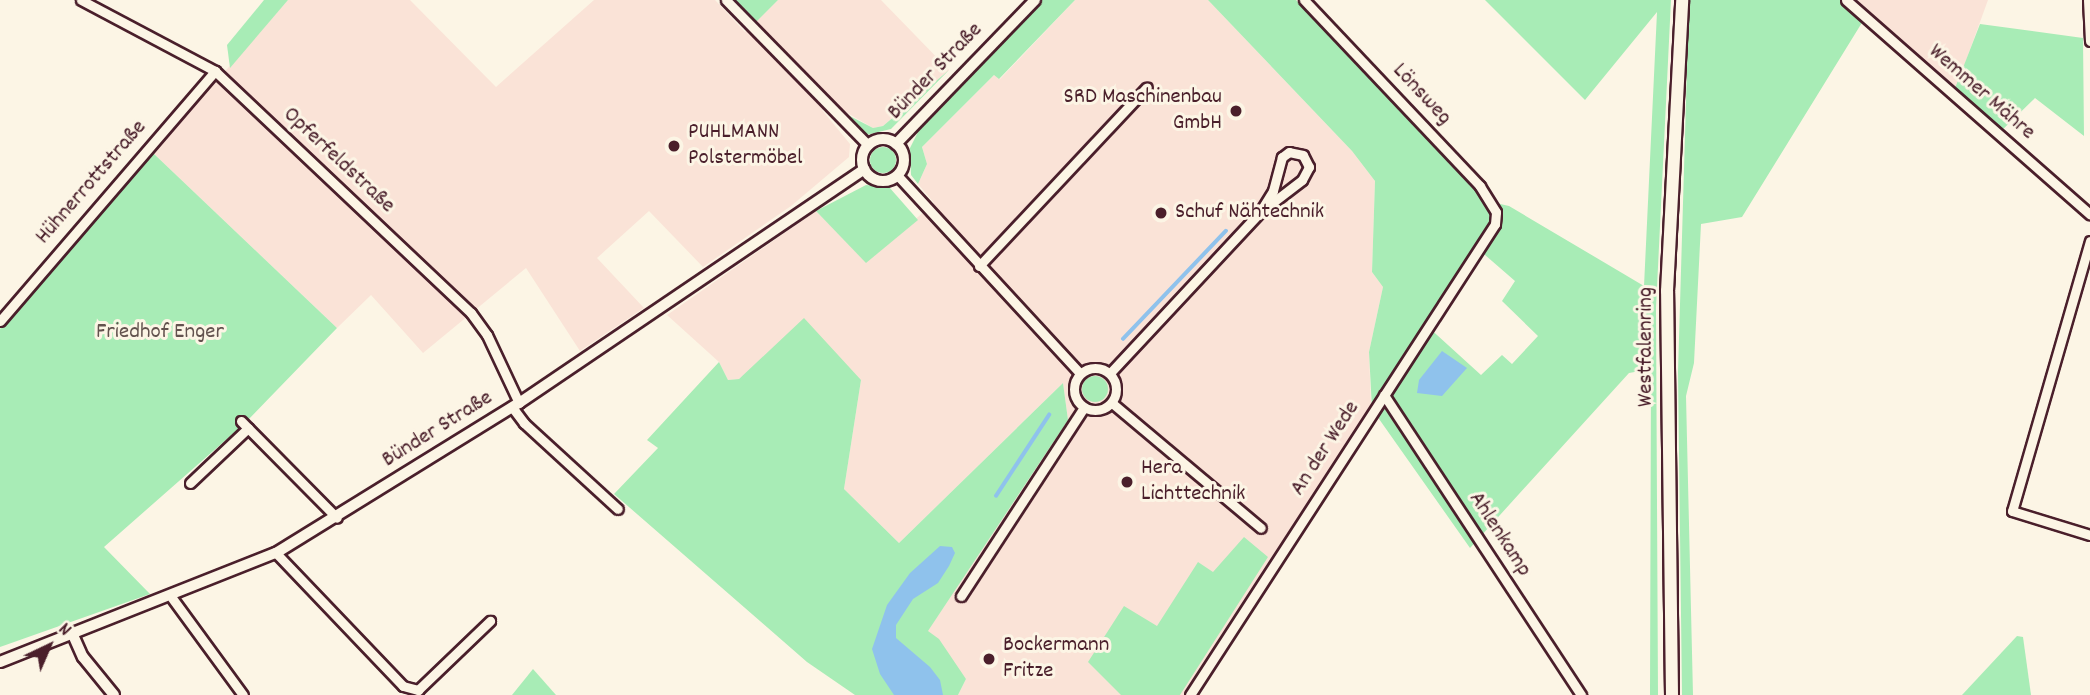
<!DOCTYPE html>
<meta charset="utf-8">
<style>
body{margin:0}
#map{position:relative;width:2090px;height:695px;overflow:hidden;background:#fcf5e5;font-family:Dekko,sans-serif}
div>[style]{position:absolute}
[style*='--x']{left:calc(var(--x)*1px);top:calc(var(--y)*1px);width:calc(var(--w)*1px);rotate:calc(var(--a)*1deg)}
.built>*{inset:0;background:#fae3d7}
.green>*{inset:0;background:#a8ecb6}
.round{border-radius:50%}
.water>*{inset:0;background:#8fc2ec}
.stream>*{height:3.5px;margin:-1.75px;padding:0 1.75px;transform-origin:1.75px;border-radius:1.75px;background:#8fc2ec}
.roads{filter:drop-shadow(2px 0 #4a1f2b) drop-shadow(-2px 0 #4a1f2b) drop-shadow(0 2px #4a1f2b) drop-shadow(0 -2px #4a1f2b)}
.minor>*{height:9px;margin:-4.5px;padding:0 4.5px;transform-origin:4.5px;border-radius:4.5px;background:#fcf5e5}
.minor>.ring{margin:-4.5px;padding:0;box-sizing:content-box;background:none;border:9px solid #fcf5e5;border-radius:50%}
.tertiary>*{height:10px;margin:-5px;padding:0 5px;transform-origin:5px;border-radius:5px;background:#fcf5e5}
.tertiary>.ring{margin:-5px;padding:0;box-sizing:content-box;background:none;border:10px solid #fcf5e5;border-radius:50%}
.secondary>*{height:12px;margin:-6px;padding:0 6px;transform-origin:6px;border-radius:6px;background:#fcf5e5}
.dots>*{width:19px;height:19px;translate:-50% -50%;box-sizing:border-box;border:4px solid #fcf5e5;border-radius:50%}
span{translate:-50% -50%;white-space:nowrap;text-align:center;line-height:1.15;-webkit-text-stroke:6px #fcf5e5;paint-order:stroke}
.street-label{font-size:23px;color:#4a1f2b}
.poi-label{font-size:23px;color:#4a1f2b}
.right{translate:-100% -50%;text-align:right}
.left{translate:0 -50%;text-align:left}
.park-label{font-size:23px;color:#62524e}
.north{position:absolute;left:14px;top:611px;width:70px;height:70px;-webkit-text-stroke:5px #fcf5e5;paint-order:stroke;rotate:44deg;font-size:19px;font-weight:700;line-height:28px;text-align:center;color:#4a1f2b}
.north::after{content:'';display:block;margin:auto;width:24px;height:32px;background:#4a1f2b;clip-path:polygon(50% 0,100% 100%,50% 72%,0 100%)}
</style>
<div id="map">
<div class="built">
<div style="clip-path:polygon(288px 0,410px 0,496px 87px,594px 0,715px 0,745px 32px,778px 0,881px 0,949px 70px,883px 126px,873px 128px,844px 111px,822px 110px,850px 144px,849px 157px,791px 206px,703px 267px,649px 211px,597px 258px,644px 308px,580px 351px,526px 268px,423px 353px,371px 295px,337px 328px,153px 153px)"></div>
<div style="clip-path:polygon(1075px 0,1208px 0,1352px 151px,1375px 181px,1372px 272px,1383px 287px,1369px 352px,1371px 406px,1185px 695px,958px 695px,966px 679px,927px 632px,1068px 420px,1063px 383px,899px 543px,844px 489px,861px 380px,763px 359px,739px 379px,728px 380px,719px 362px,667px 315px,816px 211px,866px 262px,934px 203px,918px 184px,927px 164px,922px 147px,994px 75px,1000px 79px)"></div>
<div style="clip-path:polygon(1858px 0,1988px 0,1955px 91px,1858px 4px)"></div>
</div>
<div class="green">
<div style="clip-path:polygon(264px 0,288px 0,230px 68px,227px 45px)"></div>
<div style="clip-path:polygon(734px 0,778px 0,756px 22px)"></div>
<div style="clip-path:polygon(1039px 0,1075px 0,999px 79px,994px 75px,922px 147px,927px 164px,918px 184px,911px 175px,910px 148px,918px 132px)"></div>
<div style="clip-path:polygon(evenodd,1208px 0,1296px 0,1487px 201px,1509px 206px,1644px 286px,1657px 12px,1585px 100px,1485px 0,1671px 0,1656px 308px,1658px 695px,1650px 695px,1651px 369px,1629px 373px,1470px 548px,1372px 409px,1369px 352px,1383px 287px,1372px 272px,1375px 181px,1352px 151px,1208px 0,1477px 248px,1515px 281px,1502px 301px,1538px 336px,1512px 364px,1502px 355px,1481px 375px,1426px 325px,1477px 248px)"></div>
<div style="clip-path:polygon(1689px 0,1840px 0,1863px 21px,1742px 217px,1701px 224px,1694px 363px,1686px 396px,1693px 695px,1682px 695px,1678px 372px)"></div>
<div style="clip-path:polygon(1980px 24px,2083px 38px,2084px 136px,2035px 98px,1996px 136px,1952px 96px)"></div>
<div style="clip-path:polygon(949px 70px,891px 129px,866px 135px,842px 112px,873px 128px,883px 126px)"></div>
<div class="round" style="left:870px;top:147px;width:26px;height:26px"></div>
<div style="clip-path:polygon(153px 153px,337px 328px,245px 423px,104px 547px,150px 594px,0 647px,0 329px)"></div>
<div style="clip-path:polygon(866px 185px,889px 187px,918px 220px,866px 263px,816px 211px)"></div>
<div style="clip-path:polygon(804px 318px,861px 380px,844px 489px,899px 543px,1063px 383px,1068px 420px,928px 631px,939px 639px,966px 679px,958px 695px,855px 695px,807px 662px,614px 494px,658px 448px,647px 440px,719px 362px,728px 380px,739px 379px)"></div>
<div class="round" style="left:1082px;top:376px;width:26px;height:26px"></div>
<div style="clip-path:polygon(1244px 537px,1268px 557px,1180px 695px,1121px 695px,1088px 662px,1124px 606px,1157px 626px,1198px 562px,1213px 572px)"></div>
<div style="clip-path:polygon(2017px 636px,2023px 637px,2031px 695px,1962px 695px)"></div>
<div style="clip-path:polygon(533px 669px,556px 695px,512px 695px)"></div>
</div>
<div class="water">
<div style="clip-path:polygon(1442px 351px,1467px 368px,1442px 396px,1417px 393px,1419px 380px)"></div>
<div style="clip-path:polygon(940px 546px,952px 547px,955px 553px,949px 566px,938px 583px,913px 599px,896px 625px,896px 638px,930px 667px,940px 680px,943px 695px,894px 695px,880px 674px,872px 649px,887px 605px,910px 573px)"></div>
</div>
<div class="stream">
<div style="--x:1123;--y:339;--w:149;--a:-46.4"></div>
<div style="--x:996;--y:496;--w:97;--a:-56.8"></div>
</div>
<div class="roads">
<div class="minor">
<div style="--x:81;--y:0;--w:152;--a:27.9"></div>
<div style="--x:215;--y:71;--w:352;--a:43.4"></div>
<div style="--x:471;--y:313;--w:27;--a:54"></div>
<div style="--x:487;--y:335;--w:75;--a:64.8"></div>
<div style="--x:726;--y:0;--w:203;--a:45.6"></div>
<div style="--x:1846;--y:0;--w:325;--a:41.3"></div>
<div style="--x:2088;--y:0;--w:41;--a:87.2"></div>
<div style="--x:898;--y:176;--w:268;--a:47.3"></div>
<div style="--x:2090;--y:241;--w:281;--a:106.1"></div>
<div style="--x:2012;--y:511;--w:82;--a:17.1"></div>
<div style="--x:979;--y:266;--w:245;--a:-46.8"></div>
<div style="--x:0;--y:321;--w:330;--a:-49.3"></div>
<div class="ring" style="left:1074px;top:368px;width:33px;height:33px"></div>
<div style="--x:1110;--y:373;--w:219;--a:-47"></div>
<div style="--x:1259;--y:213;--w:54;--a:-37.5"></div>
<div style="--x:1302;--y:180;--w:15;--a:-62"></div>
<div style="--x:1309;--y:167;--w:13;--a:-117"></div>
<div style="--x:1303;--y:155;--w:14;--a:-168"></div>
<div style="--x:1289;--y:152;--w:9;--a:144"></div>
<div style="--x:1282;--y:157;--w:35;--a:105"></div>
<div style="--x:1273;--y:191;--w:26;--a:122"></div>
<div style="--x:1384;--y:395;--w:359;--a:56.7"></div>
<div style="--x:1112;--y:403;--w:194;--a:40"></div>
<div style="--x:512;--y:407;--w:20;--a:53"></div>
<div style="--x:524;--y:423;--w:127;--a:42.5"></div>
<div style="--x:241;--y:421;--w:136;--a:45.3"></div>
<div style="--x:190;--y:483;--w:80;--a:-43.5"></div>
<div style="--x:276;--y:553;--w:184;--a:46.3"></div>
<div style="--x:403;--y:686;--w:16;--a:15"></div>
<div style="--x:418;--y:690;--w:100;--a:-43.8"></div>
<div style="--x:961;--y:596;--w:225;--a:-56.9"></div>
<div style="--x:172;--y:598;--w:120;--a:53.8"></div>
<div style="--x:1190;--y:695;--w:561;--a:-57.07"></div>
<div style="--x:1495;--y:224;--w:12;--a:-85"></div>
<div style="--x:1496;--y:212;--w:31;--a:-122"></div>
<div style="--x:1480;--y:186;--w:256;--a:-133.4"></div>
</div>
<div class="tertiary">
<div class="ring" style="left:862px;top:139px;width:32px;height:32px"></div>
<div style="--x:896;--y:144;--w:200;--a:-46"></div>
<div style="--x:73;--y:635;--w:24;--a:66"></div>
<div style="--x:83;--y:657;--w:49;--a:50.8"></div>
<div style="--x:0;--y:662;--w:297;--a:-21.6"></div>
<div style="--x:276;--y:553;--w:286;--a:-31.7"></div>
<div style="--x:519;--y:403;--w:417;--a:-34.1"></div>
</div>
<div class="secondary">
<div style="--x:1672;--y:695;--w:404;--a:-90.7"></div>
<div style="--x:1667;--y:291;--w:291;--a:-87"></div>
</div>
</div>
<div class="dots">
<div style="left:1236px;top:111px;background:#4a1f2b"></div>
<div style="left:674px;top:146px;background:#4a1f2b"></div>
<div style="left:1161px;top:213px;background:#4a1f2b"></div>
<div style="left:1127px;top:482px;background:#4a1f2b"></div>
<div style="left:989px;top:659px;background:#4a1f2b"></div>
</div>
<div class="street-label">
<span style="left:936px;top:72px;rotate:-46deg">Bünder Straße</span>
<span style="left:1981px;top:93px;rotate:41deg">Wemmer Mähre</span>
<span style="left:1421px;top:95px;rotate:47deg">Lönsweg</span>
<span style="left:338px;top:161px;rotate:43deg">Opferfeldstraße</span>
<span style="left:92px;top:183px;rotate:-49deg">Hühnerrottstraße</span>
<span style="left:1647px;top:347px;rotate:-90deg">Westfalenring</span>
<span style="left:438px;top:430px;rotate:-32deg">Bünder Straße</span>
<span style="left:1326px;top:449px;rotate:-57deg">An der Wede</span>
<span style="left:1499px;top:535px;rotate:57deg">Ahlenkamp</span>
</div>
<div class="poi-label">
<span class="right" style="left:1222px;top:111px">SRD Maschinenbau<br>GmbH</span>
<span class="left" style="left:688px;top:146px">PUHLMANN<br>Polstermöbel</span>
<span class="left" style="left:1175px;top:213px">Schuf Nähtechnik</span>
<span class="left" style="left:1141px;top:482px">Hera<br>Lichttechnik</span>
<span class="left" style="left:1003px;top:659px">Bockermann<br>Fritze</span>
</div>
<div class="park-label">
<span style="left:160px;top:333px">Friedhof Enger</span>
</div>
<div class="north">N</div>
</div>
